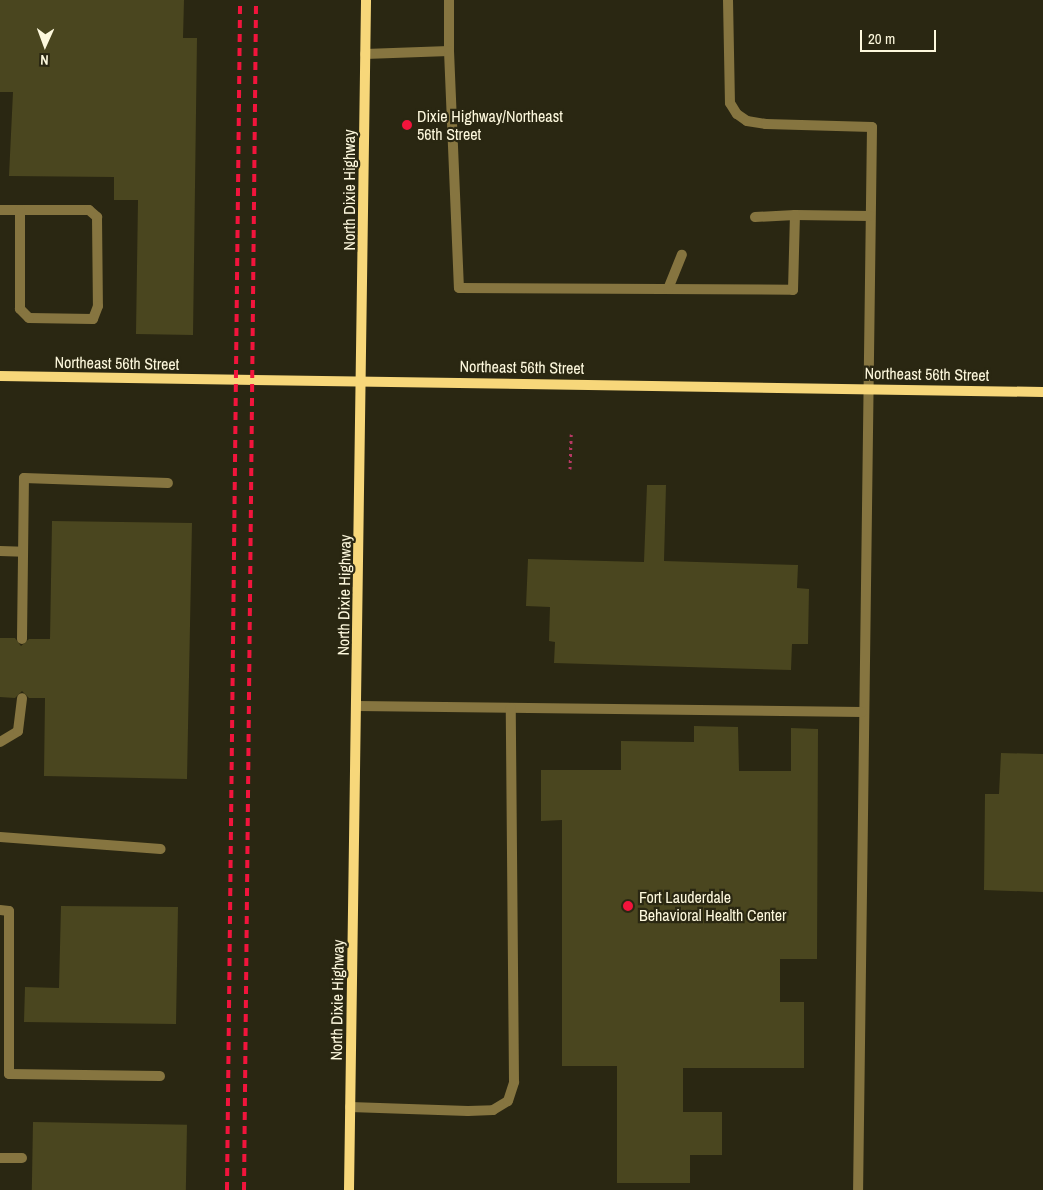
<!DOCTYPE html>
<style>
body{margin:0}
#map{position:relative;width:1043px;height:1190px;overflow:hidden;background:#2a2712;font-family:"Archivo Narrow",sans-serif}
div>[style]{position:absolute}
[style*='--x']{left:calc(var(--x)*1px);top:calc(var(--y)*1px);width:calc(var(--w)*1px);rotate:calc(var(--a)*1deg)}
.building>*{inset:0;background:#4a461f;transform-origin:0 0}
.path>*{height:3px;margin-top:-1.5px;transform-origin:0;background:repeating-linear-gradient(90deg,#b63863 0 2.5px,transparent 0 6.5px)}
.lane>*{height:10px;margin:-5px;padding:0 5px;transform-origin:5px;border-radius:5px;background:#867540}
.secondary>*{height:10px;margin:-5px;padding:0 5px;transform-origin:5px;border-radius:5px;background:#f7d77a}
.rail>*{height:4px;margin-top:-2px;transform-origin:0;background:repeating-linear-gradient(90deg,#f2143c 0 8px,transparent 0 14px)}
.dots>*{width:14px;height:14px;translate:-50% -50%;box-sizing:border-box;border:2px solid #2a2712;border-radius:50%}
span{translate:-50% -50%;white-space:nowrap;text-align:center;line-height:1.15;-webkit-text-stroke:4.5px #2a2712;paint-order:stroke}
.poi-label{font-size:16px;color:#fdf8dd}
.left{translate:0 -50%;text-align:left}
.street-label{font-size:16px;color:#fdf8dd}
.north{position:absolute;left:20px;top:20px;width:50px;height:50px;-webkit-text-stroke:4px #2a2712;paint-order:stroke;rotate:182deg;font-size:14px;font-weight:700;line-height:20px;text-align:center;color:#fdf8dd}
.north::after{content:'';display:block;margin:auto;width:18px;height:22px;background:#fdf8dd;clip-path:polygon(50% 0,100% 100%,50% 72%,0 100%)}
.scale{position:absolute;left:860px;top:30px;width:76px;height:22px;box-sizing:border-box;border:2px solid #fdf8dd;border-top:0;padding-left:6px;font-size:15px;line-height:18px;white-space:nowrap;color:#fdf8dd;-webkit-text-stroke:4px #2a2712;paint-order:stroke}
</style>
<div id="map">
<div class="building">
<div style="clip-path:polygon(0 0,184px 0,183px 38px,197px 38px,193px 335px,136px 334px,138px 200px,114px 200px,114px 177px,9px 176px,13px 92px,0 92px)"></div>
<div style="clip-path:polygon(647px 485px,666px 485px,664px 561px,798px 565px,797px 588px,809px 589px,808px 644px,792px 644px,791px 670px,554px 663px,555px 642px,549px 641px,550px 607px,526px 606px,528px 559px,644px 562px)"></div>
<div style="clip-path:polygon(52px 521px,192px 523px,187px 779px,44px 776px,45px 698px,29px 698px,22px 691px,15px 698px,0 697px,0 638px,15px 638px,21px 646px,29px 639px,50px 639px)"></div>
<div style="clip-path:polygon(694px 726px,738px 727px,739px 771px,791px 771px,791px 728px,818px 729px,817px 959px,780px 959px,780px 1002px,804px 1002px,804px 1068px,683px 1068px,683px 1112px,722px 1112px,722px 1155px,690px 1155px,690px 1183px,617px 1183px,617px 1066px,562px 1066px,562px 820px,541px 821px,541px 770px,621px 770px,621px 741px,694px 742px)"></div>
<div style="clip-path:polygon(1001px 753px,1043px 754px,1043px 892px,984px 890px,985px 794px,999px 794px)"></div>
<div style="clip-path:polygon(61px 906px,178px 907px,176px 1024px,24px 1022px,25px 987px,59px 988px)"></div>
<div style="left:33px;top:1122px;width:154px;height:68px;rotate:1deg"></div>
</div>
<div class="path">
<div style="--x:570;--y:469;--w:35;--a:-88"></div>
</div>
<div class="lane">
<div style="--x:449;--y:0;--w:51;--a:90"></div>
<div style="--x:728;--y:0;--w:103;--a:88.9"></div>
<div style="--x:730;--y:103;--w:13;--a:58"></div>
<div style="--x:737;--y:114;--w:12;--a:35"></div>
<div style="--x:747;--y:121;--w:19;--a:9"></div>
<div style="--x:766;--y:124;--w:106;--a:1.6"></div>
<div style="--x:872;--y:127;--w:1063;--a:90.75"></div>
<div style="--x:365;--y:54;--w:84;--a:-2"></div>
<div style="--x:449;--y:51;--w:237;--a:87.6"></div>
<div style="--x:459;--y:288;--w:334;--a:0.3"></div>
<div style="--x:793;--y:290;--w:75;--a:-88.5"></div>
<div style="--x:795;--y:215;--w:75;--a:0.8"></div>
<div style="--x:0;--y:210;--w:89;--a:0"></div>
<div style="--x:89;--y:210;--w:11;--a:41"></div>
<div style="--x:97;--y:217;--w:89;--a:89.4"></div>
<div style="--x:98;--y:306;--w:14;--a:111"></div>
<div style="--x:93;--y:319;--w:64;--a:-179.1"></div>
<div style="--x:29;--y:318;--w:13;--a:-135"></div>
<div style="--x:20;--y:309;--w:99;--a:-90"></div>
<div style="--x:755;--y:217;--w:40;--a:-2.9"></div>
<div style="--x:668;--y:289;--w:37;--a:-68"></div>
<div style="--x:0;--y:551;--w:23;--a:2"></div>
<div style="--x:22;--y:639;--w:161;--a:-89.3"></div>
<div style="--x:24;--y:478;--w:144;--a:2"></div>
<div style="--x:357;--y:706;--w:505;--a:0.68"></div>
<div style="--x:0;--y:742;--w:21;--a:-31"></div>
<div style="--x:18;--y:731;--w:33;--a:-83"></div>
<div style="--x:0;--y:837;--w:161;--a:4.3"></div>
<div style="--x:0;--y:910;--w:9;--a:6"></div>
<div style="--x:9;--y:911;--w:163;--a:90"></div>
<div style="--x:9;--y:1074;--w:151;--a:0.8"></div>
<div style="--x:350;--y:1107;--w:118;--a:1.9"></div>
<div style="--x:468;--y:1111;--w:25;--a:-2"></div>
<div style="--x:493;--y:1110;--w:17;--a:-31"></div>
<div style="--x:508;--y:1101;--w:20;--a:-72"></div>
<div style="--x:514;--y:1082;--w:374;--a:-90.5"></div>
<div style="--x:0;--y:1158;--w:22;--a:0"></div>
</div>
<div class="secondary">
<div style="--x:0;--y:376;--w:1043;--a:0.88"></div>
<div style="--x:349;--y:1190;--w:1190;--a:-89.18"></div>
</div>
<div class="rail">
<div style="--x:227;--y:1190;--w:1190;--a:-89.37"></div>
<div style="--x:244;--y:1190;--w:1190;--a:-89.42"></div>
</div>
<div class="dots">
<div style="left:407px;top:125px;background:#f2143c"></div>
<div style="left:628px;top:906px;background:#f2143c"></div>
</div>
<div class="poi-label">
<span class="left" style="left:417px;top:125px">Dixie Highway/Northeast<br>56th Street</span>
<span class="left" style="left:639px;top:906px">Fort Lauderdale<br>Behavioral Health Center</span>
</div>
<div class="street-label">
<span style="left:349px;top:190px;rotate:-90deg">North Dixie Highway</span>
<span style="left:117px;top:363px;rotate:1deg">Northeast 56th Street</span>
<span style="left:522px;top:367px;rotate:1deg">Northeast 56th Street</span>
<span style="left:927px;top:374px;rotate:1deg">Northeast 56th Street</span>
<span style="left:344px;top:595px;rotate:-89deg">North Dixie Highway</span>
<span style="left:337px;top:1000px;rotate:-89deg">North Dixie Highway</span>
</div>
<div class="north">N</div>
<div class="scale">20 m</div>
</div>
